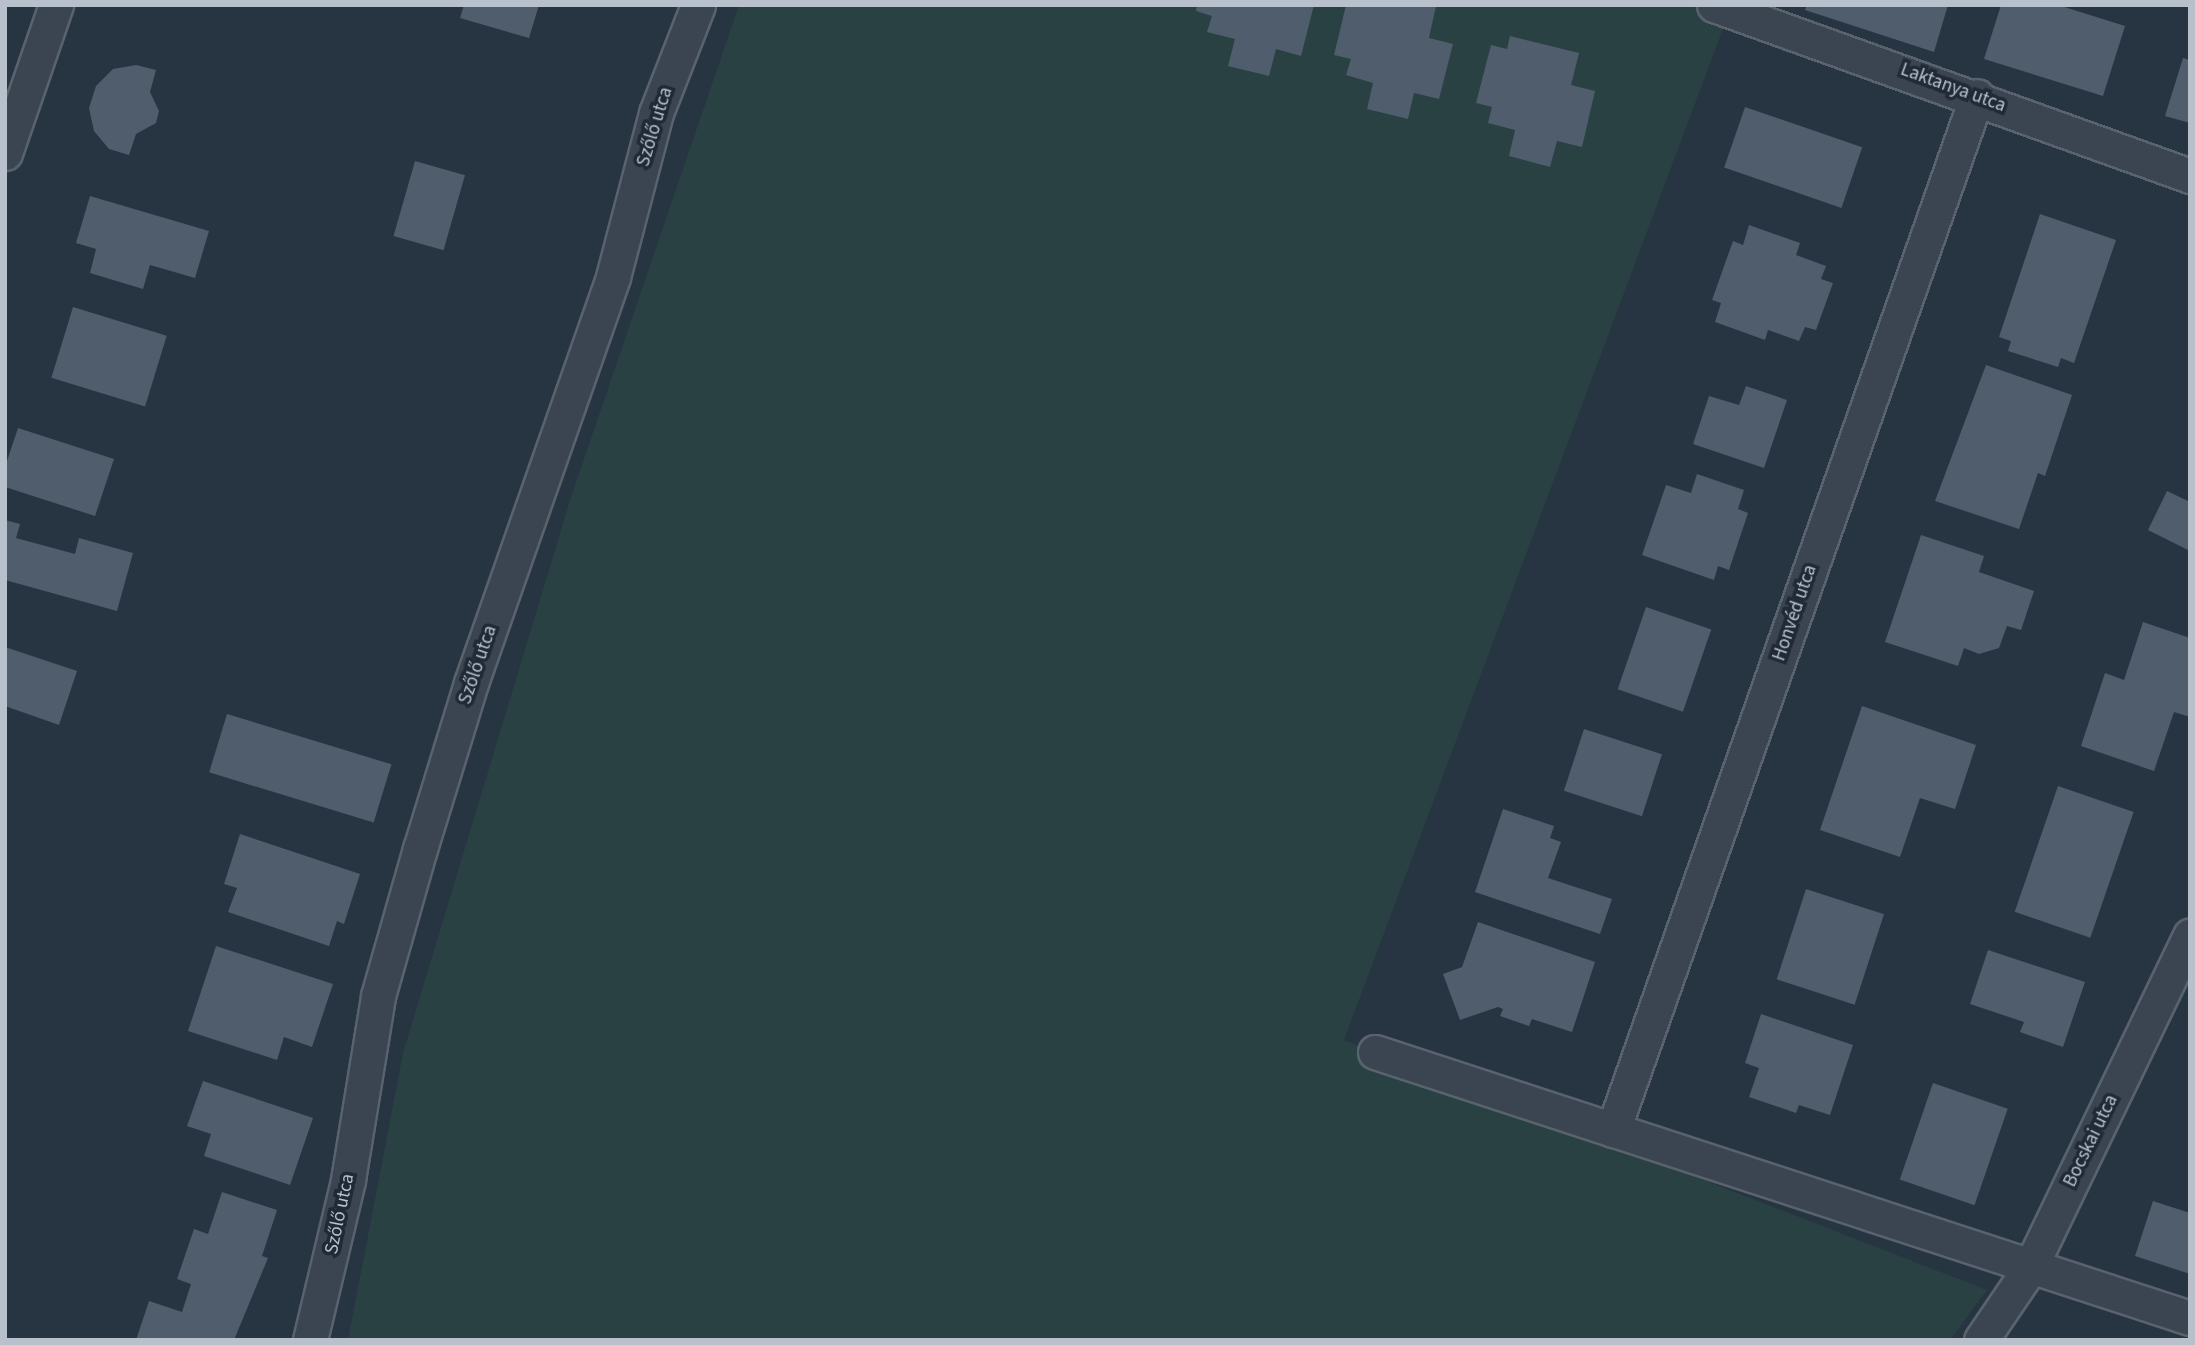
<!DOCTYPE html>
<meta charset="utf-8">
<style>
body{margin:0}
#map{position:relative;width:2195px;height:1345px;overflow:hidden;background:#273441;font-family:"Source Sans 3",sans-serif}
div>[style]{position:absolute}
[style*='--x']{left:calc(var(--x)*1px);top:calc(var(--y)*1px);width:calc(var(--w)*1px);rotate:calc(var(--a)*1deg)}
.green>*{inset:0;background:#294142}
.building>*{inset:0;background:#505d6c;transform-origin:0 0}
.roads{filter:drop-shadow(2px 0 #59636e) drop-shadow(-2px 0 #59636e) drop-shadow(0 2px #59636e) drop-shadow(0 -2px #59636e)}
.minor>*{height:33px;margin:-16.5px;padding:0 16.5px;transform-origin:16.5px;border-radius:16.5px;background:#3b4551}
span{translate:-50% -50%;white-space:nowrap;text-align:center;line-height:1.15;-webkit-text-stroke:7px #202a36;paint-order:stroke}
.street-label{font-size:19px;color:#b8c0cb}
.frame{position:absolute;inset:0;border:7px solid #b8c0cb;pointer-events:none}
</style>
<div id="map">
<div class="green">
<div style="clip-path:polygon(739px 5px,1732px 5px,1344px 1040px,1987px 1290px,1950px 1340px,348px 1340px,403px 1053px,571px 497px)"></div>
</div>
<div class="building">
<div style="clip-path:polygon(464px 5px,539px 5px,529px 38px,460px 18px)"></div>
<div style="clip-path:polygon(1197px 5px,1314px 5px,1301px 56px,1276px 49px,1269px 76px,1228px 66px,1235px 39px,1207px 32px,1212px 16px,1196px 11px)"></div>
<div style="clip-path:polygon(1346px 5px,1436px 6px,1429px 38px,1453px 44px,1439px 99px,1414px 93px,1408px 119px,1367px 109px,1373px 83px,1346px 75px,1351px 59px,1334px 55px)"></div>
<div style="clip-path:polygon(1807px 5px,1948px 5px,1934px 52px,1805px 10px)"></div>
<div style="clip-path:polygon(2001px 5px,2058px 5px,2125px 26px,2103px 96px,1984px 59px)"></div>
<div style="clip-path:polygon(1510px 36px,1579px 53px,1571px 85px,1595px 91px,1582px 147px,1557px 141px,1550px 167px,1509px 156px,1515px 130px,1488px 123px,1492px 107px,1476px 103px,1491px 45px,1507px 49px)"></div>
<div style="clip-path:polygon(2183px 58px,2190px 60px,2190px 123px,2165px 116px)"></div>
<div style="clip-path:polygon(136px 65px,156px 70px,150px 92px,159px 111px,156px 123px,136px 134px,129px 155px,109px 149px,94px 131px,89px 108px,96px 86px,113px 69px)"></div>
<div style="left:1745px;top:107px;width:124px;height:64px;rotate:19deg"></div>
<div style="left:415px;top:161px;width:52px;height:78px;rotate:16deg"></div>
<div style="clip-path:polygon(90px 196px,209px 231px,195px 278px,150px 265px,143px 289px,90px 273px,96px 249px,76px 243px)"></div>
<div style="clip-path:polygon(2040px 214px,2116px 240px,2074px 363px,2061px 358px,2058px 367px,2008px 351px,2011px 341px,1999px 337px)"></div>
<div style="clip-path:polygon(1749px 225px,1800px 243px,1796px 255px,1826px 266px,1821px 279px,1833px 283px,1816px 330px,1805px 327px,1799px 341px,1768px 330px,1765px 340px,1715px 322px,1721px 303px,1712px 300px,1733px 241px,1743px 245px)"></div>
<div style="left:73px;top:307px;width:98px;height:74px;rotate:17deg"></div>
<div style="clip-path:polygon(1986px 365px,2072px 395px,2045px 476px,2038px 473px,2019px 529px,1935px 501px)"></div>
<div style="clip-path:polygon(1746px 386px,1787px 400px,1764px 468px,1693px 444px,1709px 396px,1739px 405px)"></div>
<div style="clip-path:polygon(18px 428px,114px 459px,95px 516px,5px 487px,5px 467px)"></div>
<div style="clip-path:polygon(1697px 474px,1744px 490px,1738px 509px,1748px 513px,1729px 570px,1718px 566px,1714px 580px,1642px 555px,1666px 485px,1691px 493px)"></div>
<div style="clip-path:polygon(2167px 491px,2190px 502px,2190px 551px,2148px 530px)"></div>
<div style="clip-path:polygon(5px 520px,20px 524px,16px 538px,75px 554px,79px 538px,133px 553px,117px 611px,5px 580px)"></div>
<div style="clip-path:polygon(1921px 535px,1984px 556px,1979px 572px,2034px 591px,2021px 630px,2007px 626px,1999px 648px,1979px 654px,1964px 648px,1958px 666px,1885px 642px)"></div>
<div style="left:1646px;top:607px;width:69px;height:87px;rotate:19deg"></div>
<div style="clip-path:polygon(2143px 622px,2190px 638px,2190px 717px,2174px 712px,2154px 771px,2081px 746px,2105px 673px,2124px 680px)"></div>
<div style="clip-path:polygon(5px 647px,77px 671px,59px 725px,5px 706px)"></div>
<div style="clip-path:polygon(1862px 706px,1976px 745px,1955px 809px,1920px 798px,1900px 857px,1820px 830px)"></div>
<div style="left:227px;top:714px;width:172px;height:61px;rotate:17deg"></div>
<div style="left:1584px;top:729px;width:82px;height:65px;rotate:18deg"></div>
<div style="left:2058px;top:786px;width:80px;height:133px;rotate:19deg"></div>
<div style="clip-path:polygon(1503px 809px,1554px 826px,1550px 838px,1561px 842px,1548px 878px,1612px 899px,1600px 934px,1475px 892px)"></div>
<div style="clip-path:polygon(240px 834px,360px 874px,344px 924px,337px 921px,329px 946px,228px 912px,237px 888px,224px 884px)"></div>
<div style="left:1806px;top:889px;width:82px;height:95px;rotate:18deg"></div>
<div style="clip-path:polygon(1478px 922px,1595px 962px,1572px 1032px,1532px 1019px,1529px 1026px,1500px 1016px,1503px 1009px,1498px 1007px,1460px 1020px,1443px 974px,1462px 967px)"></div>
<div style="clip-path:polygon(216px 946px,333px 984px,312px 1047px,284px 1037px,277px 1060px,188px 1031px)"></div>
<div style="clip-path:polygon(1988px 950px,2085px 982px,2063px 1047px,2020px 1032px,2024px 1022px,1970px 1004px)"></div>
<div style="clip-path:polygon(1761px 1014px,1853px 1045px,1830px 1115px,1799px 1105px,1796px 1113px,1749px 1097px,1759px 1068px,1745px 1063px)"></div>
<div style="clip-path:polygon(203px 1081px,313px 1118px,290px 1185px,204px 1156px,211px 1134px,187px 1126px)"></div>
<div style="left:1933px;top:1083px;width:79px;height:102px;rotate:19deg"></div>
<div style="clip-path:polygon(222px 1192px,277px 1210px,262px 1256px,268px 1258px,234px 1340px,136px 1340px,149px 1301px,182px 1312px,191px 1284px,177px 1279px,194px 1229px,208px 1234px)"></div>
<div style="clip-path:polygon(2153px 1201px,2190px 1213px,2190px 1274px,2135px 1256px)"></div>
</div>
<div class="roads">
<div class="minor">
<div style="--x:1714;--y:5;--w:506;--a:19.76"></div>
<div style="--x:5;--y:153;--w:157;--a:-71"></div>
<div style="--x:1375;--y:1052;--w:857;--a:18.08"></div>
<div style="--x:1613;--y:1130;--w:1096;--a:-70.61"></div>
<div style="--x:310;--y:1340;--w:164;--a:-76.6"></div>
<div style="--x:348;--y:1180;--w:186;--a:-80.7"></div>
<div style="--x:378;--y:996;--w:153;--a:-74.1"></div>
<div style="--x:420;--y:849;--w:174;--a:-72.9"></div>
<div style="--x:471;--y:683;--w:430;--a:-70.7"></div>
<div style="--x:613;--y:277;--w:170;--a:-75.3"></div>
<div style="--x:656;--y:113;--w:116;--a:-68.7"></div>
<div style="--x:1981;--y:1340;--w:87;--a:-55.8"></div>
<div style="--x:2030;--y:1268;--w:369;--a:-64.3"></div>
</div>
</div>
<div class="street-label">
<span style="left:1953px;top:88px;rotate:20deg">Laktanya utca</span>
<span style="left:655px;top:127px;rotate:-73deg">Szőlő utca</span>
<span style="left:1795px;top:613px;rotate:-71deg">Honvéd utca</span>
<span style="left:478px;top:665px;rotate:-71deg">Szőlő utca</span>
<span style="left:2091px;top:1141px;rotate:-64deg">Bocskai utca</span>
<span style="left:340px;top:1214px;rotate:-78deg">Szőlő utca</span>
</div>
<div class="frame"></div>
</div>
